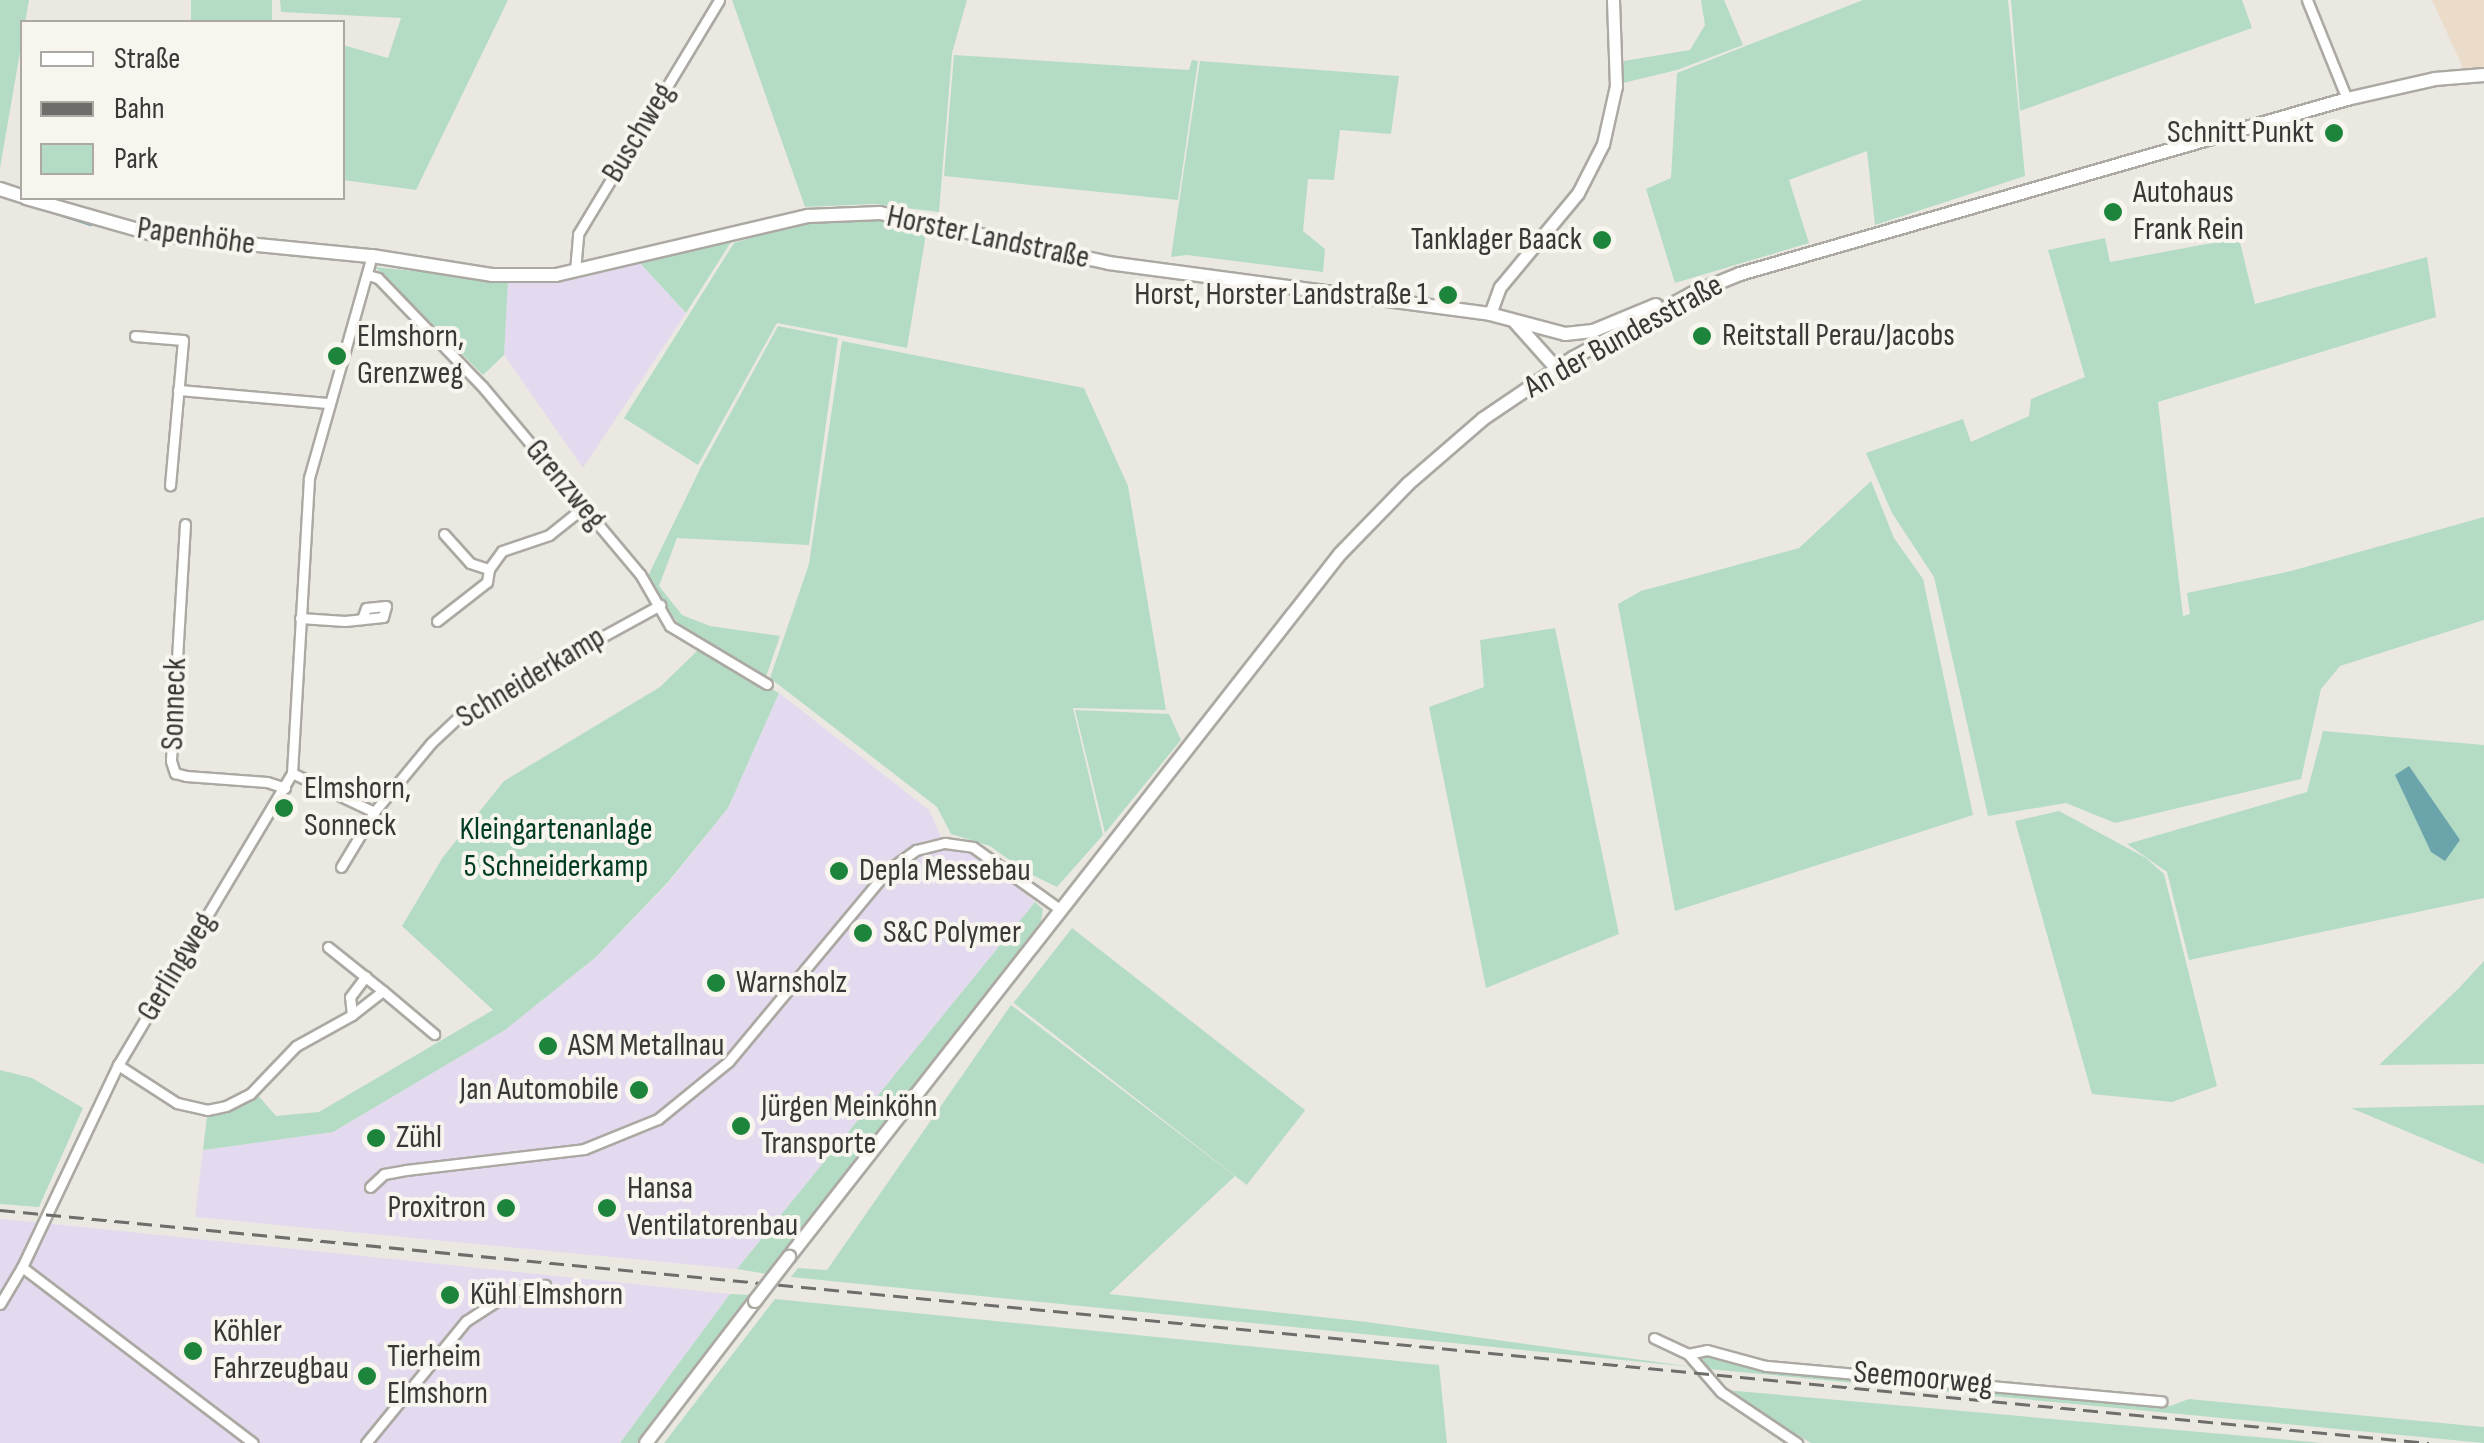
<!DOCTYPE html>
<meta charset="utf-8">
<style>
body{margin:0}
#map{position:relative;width:2484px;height:1443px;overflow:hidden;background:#ebe8e2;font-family:"Sofia Sans Condensed",sans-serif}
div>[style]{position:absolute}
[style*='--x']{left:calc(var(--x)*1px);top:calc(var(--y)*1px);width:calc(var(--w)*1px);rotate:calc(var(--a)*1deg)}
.commercial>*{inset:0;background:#ebdbc9}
.industrial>*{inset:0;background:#e3daef}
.green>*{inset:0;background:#b4dcc5;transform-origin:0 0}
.water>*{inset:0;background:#6ba4aa}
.stream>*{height:2.5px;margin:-1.25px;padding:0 1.25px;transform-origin:1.25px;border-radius:1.25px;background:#6ba4aa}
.roads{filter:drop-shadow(2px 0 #aca9a3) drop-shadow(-2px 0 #aca9a3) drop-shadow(0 2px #aca9a3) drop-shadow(0 -2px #aca9a3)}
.minor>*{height:9px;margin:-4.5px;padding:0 4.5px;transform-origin:4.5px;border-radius:4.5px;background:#fff}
.tertiary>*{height:11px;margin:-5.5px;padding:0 5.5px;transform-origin:5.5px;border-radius:5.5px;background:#fff}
.secondary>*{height:12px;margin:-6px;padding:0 6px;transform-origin:6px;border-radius:6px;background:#fff}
.rail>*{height:2.5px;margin-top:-1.25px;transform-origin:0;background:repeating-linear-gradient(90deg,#6f6d6a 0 15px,transparent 0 23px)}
.bridges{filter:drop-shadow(2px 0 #aca9a3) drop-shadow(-2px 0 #aca9a3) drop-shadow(0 2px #aca9a3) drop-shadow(0 -2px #aca9a3)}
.secondary-bridge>*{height:12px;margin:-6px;padding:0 6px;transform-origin:6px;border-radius:6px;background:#fff}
.dots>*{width:28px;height:28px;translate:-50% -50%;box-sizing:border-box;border:5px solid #f8f5ef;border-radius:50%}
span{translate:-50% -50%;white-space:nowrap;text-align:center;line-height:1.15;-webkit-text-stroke:8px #f8f5ef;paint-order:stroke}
.street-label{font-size:32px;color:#393836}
.poi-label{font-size:32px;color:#393836}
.right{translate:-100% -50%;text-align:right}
.left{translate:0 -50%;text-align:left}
.park-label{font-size:32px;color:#003c24}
.legend{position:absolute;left:20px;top:20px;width:325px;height:180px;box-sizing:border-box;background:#f8f5ef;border:2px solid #aca9a5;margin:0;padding:12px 18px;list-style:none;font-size:30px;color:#393836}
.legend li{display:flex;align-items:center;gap:20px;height:50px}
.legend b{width:50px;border:2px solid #aca9a5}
</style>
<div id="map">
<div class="commercial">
<div style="clip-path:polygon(2432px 0,2484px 0,2484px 68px,2464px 70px)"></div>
</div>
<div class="industrial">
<div style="clip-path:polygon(640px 263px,686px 313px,583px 468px,504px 355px,508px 281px,563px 281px)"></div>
<div style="clip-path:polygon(779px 693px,929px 810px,946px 848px,980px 857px,1035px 902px,737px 1269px,195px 1217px,203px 1150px,333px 1132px,505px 1030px,596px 957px,668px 883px,728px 808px)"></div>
<div style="clip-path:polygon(0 1219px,33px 1222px,730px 1294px,620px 1443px,0 1443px)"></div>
</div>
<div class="green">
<div style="clip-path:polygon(0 0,29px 0,0 168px)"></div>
<div style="left:191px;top:0;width:81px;height:22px"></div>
<div style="clip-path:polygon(280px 0,508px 0,416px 190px,343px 180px,343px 45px,388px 58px,401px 18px,281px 12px)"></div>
<div style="clip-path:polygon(732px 0,967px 0,952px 53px,939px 212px,874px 204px,805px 207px)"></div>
<div style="clip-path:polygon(1701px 0,1724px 0,1743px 45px,1677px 70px,1623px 83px,1624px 61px,1690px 50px,1705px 25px)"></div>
<div style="clip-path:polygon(1863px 0,2008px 0,2025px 176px,1875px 225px,1867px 151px,1789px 180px,1809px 243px,1675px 283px,1646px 189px,1671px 178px,1677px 73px)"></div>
<div style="clip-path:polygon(2011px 0,2242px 0,2252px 28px,2020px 111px)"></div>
<div style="clip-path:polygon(954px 55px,1189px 70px,1192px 60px,1198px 61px,1178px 200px,944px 176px)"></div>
<div style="clip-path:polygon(1200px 61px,1399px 76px,1391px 134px,1340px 130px,1334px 180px,1308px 179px,1303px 231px,1325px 249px,1323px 272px,1187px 255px,1171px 257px)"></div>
<div style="clip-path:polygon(879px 220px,927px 228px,907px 348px,777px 323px,698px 465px,624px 418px,734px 243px,792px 225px)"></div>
<div style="clip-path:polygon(2105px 238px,2110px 262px,2239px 238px,2255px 304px,2427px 257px,2436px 317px,2158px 402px,2183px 616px,2190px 614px,2187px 593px,2291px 571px,2484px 517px,2484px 620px,2340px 666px,2321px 689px,2301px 779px,2115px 823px,2066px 803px,1988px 816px,1934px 577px,1892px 513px,1866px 453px,1963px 419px,1971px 442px,2029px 416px,2031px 399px,2085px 377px,2048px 250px)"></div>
<div style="clip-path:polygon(731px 242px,686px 313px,640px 263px)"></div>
<div style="clip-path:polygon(375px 267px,508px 281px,504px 355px,483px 375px)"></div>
<div style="clip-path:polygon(778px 326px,838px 338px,809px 545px,677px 538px,659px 586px,682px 615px,710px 626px,780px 636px,765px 680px,683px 631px,647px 578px,701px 467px)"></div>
<div style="clip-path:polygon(842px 341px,1084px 388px,1128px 486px,1166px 710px,1073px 708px,1103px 835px,1057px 887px,1026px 872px,990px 846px,951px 834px,937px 807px,770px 678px,809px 564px)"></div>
<div style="clip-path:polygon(1871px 481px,1894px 538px,1923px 579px,1973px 815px,1675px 911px,1618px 604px,1641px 591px,1799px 548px)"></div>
<div style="clip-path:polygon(1555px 628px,1619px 934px,1486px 988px,1429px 707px,1484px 687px,1480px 640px)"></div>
<div style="clip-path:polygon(699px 649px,779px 693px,728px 808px,668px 882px,596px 957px,505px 1030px,333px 1132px,203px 1150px,207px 1117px,229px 1113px,256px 1093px,276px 1116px,319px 1112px,493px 1010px,402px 926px,443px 857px,504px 781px,660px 687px)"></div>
<div style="clip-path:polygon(1075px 710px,1169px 714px,1181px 740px,1105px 833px)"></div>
<div style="clip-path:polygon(2323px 731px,2484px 745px,2484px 898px,2189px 960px,2167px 872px,2127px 844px,2307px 792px)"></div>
<div style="clip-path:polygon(2059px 811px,2146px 858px,2164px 874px,2217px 1086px,2172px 1102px,2092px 1094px,2015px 821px)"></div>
<div style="clip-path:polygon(1035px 902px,1043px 909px,1041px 922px,767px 1274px,737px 1269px)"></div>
<div style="left:1072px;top:928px;width:296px;height:95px;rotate:38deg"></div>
<div style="clip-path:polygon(2484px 961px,2484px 1064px,2379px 1065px,2459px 988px)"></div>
<div style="clip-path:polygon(1011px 1005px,1235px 1176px,1109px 1294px,1367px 1322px,1693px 1367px,791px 1277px,798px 1268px,827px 1270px)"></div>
<div style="clip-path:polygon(0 1070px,32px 1078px,83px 1108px,39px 1207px,0 1204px)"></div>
<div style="clip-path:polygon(2484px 1105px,2484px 1164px,2351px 1108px)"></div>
<div style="clip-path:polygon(730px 1294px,749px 1295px,637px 1443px,620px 1443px)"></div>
<div style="clip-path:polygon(775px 1299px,1439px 1365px,1447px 1443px,664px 1443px)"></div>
<div style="clip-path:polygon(1700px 1354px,1767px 1368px,2170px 1406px,2189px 1399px,2484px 1427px,2484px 1443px,1708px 1369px)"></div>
<div style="clip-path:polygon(1725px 1390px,2312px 1442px,2322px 1443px,1811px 1443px)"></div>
</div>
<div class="water">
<div style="clip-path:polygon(2409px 766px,2460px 840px,2445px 861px,2431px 852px,2395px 775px)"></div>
</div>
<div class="stream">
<div style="--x:53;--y:212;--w:39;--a:18"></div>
</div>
<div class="roads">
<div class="minor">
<div style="--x:2307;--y:0;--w:107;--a:68"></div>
<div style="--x:575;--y:271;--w:37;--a:-85"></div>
<div style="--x:578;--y:234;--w:273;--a:-58.9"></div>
<div style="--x:368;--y:275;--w:10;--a:17"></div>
<div style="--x:378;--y:278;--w:150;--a:46.1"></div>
<div style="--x:482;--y:386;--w:246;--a:50"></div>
<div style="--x:640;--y:574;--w:60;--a:60"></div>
<div style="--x:670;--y:626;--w:113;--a:30.9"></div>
<div style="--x:135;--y:336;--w:48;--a:4.8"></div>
<div style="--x:183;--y:340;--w:146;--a:95.1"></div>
<div style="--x:178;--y:390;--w:151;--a:5"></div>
<div style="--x:185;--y:524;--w:237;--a:93.4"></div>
<div style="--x:171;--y:761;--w:13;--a:72"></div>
<div style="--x:175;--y:773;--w:11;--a:15"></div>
<div style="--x:186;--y:776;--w:81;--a:4.2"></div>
<div style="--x:267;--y:782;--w:19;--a:18"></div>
<div style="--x:444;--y:534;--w:39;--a:48"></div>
<div style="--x:470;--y:563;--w:20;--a:18"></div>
<div style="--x:489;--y:569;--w:22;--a:-54"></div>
<div style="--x:502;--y:551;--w:50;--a:-18.8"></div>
<div style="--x:549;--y:535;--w:45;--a:-38.7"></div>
<div style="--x:300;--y:618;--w:45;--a:3.8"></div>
<div style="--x:345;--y:621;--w:38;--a:-6"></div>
<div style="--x:383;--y:617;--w:11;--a:-75"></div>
<div style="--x:386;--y:606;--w:20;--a:174"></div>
<div style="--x:366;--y:608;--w:12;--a:110"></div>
<div style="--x:437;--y:621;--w:63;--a:-38"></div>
<div style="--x:487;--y:582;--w:13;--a:-81"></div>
<div style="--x:292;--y:773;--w:91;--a:25.4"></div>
<div style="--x:374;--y:812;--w:89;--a:-50.4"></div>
<div style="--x:431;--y:743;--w:44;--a:-43.2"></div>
<div style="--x:463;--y:713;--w:225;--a:-28.7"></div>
<div style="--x:341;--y:867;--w:64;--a:-59"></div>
<div style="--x:328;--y:947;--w:70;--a:38.7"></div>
<div style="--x:352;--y:1015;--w:18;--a:-96"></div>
<div style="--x:350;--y:997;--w:26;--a:-53"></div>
<div style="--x:118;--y:1065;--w:70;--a:32.8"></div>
<div style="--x:177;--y:1103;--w:31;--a:13"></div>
<div style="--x:207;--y:1110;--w:19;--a:-12"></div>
<div style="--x:226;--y:1106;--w:27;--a:-27"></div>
<div style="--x:250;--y:1094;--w:66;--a:-46.2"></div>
<div style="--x:296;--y:1046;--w:64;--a:-29"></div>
<div style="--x:352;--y:1015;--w:39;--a:-38"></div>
<div style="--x:383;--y:991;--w:67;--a:40.1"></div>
<div style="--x:370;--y:1187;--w:19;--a:-43"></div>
<div style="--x:384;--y:1174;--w:22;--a:-10"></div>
<div style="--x:406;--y:1170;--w:179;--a:-6.7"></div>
<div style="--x:584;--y:1149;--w:80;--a:-22.1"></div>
<div style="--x:658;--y:1119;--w:90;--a:-39.2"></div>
<div style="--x:728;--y:1062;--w:249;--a:-50.2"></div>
<div style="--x:887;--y:871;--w:36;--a:-36"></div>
<div style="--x:916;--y:850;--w:30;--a:-14"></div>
<div style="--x:945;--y:843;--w:28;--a:8"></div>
<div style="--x:973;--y:847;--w:108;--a:35.6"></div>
<div style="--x:22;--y:1267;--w:290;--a:37.3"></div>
<div style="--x:0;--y:1304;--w:43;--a:-59.3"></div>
<div style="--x:22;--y:1267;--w:224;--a:-64.6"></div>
<div style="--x:118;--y:1065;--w:340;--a:-59.2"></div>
<div style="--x:292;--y:773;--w:295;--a:-86.7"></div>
<div style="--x:309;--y:478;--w:231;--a:-74.2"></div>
<div style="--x:1654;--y:1338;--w:38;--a:25"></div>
<div style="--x:1688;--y:1354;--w:50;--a:49"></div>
<div style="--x:1721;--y:1392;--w:92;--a:33.9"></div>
<div style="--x:1688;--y:1354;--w:19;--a:-12"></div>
<div style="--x:1707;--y:1350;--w:61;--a:15.2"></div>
<div style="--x:1766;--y:1366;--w:397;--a:5.1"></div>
<div style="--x:366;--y:1443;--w:158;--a:-50.7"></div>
<div style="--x:466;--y:1321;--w:51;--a:-33.1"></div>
<div style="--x:509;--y:1293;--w:37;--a:-13"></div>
</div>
<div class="tertiary">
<div style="--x:1490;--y:314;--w:29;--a:-70"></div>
<div style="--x:1500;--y:287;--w:122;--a:-50.3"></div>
<div style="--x:1578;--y:193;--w:55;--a:-63"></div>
<div style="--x:1603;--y:144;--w:59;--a:-77.4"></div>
<div style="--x:1616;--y:86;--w:86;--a:-92"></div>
</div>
<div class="secondary">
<div style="--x:0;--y:189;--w:23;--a:18"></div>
<div style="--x:26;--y:198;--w:135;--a:15.9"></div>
<div style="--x:156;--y:235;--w:217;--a:5.6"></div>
<div style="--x:372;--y:256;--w:121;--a:9"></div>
<div style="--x:492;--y:275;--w:64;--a:0"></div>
<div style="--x:556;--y:275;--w:259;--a:-13.2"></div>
<div style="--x:808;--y:216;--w:72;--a:-2.4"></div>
<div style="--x:880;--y:213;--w:234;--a:12.3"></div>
<div style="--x:1109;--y:263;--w:384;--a:7.6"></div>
<div style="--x:1490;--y:314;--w:78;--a:14.9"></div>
<div style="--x:1565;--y:334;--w:28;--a:-6"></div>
<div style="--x:1593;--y:331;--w:68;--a:-22.4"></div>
<div style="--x:1515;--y:322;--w:63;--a:48.2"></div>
<div style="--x:789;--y:1257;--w:893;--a:-51.91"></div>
<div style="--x:1340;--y:554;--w:98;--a:-45.8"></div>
<div style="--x:1408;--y:484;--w:99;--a:-40.9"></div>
<div style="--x:1483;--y:419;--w:109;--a:-34.1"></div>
<div style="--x:1573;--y:358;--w:136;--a:-28.4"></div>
<div style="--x:1693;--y:293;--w:51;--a:-22"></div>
<div style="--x:1740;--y:274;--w:632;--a:-16.08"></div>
<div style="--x:2347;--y:99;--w:90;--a:-12.8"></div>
<div style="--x:2435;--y:79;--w:49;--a:-4.7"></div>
<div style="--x:646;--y:1443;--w:179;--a:-52.5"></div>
</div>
</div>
<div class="rail">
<div style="--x:0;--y:1210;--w:2440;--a:5.48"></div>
</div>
<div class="bridges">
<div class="secondary-bridge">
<div style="--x:755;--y:1301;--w:56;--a:-52.3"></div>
</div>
</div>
<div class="dots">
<div style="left:2334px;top:133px;background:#1c853b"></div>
<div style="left:2113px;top:212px;background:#1c853b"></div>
<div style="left:1602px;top:240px;background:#1c853b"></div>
<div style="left:1448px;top:295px;background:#1c853b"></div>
<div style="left:1702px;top:336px;background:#1c853b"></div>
<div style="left:337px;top:356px;background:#1c853b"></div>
<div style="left:284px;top:808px;background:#1c853b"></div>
<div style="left:839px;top:871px;background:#1c853b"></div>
<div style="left:863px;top:933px;background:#1c853b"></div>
<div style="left:716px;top:983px;background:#1c853b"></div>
<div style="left:548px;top:1046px;background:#1c853b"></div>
<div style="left:639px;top:1090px;background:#1c853b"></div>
<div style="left:741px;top:1126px;background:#1c853b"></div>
<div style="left:376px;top:1138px;background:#1c853b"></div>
<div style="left:506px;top:1208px;background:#1c853b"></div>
<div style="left:607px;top:1208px;background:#1c853b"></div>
<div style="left:450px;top:1295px;background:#1c853b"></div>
<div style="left:193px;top:1351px;background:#1c853b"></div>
<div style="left:367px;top:1376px;background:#1c853b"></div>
</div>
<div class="street-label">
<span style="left:639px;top:133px;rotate:-59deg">Buschweg</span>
<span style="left:196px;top:237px;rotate:8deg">Papenhöhe</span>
<span style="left:988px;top:238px;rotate:12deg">Horster Landstraße</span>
<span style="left:1624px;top:337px;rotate:-29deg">An der Bundesstraße</span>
<span style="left:565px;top:485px;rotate:50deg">Grenzweg</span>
<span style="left:531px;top:678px;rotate:-31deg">Schneiderkamp</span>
<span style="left:175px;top:704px;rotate:-88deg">Sonneck</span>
<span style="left:177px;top:967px;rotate:-59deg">Gerlingweg</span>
<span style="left:1923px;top:1379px;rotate:5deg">Seemoorweg</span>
</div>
<div class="poi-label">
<span class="right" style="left:2314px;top:133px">Schnitt Punkt</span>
<span class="left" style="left:2133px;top:212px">Autohaus<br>Frank Rein</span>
<span class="right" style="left:1582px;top:240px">Tanklager Baack</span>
<span class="right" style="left:1428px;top:295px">Horst, Horster Landstraße 1</span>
<span class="left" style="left:1722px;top:336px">Reitstall Perau/Jacobs</span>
<span class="left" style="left:357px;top:356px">Elmshorn,<br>Grenzweg</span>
<span class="left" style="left:304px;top:808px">Elmshorn,<br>Sonneck</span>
<span class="left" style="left:859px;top:871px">Depla Messebau</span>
<span class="left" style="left:883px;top:933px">S&amp;C Polymer</span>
<span class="left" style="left:736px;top:983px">Warnsholz</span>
<span class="left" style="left:568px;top:1046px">ASM Metallnau</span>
<span class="right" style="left:619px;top:1090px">Jan Automobile</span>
<span class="left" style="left:761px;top:1126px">Jürgen Meinköhn<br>Transporte</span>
<span class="left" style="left:396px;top:1138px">Zühl</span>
<span class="left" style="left:627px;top:1208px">Hansa<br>Ventilatorenbau</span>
<span class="right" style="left:486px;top:1208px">Proxitron</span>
<span class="left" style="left:470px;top:1295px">Kühl Elmshorn</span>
<span class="left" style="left:213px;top:1351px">Köhler<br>Fahrzeugbau</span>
<span class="left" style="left:387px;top:1376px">Tierheim<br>Elmshorn</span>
</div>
<div class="park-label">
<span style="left:556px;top:849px">Kleingartenanlage<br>5 Schneiderkamp</span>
</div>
<ul class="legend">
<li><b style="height:12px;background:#fff"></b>Straße</li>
<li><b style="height:12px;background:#6f6d6a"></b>Bahn</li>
<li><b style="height:28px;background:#b4dcc5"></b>Park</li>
</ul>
</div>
